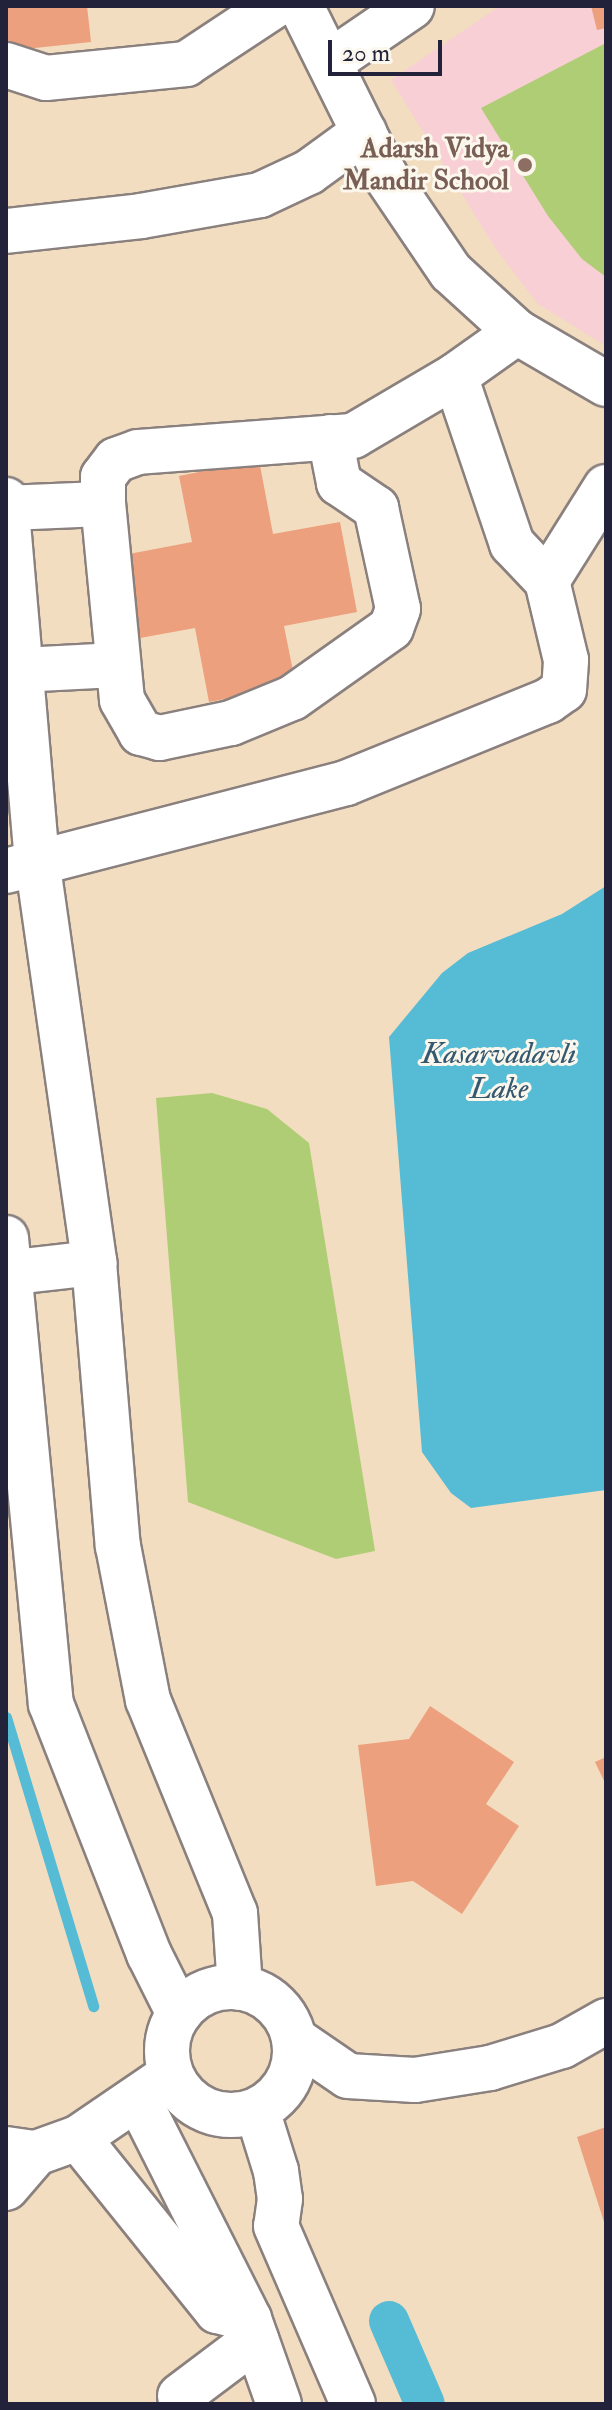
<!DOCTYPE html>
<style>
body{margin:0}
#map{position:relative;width:612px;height:2410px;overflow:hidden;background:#f2ddc0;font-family:"IM FELL Double Pica",serif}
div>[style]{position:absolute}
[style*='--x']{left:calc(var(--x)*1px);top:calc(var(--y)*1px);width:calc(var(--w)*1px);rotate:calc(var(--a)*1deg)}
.built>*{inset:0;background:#f7cfd4}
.green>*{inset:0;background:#afcd74}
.water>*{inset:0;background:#56bbd4}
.stream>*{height:11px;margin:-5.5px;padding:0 5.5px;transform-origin:5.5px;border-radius:5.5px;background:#56bbd4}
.canal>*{height:40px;margin:-20px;padding:0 20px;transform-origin:20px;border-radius:20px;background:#56bbd4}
.building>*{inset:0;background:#eca07d}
.roads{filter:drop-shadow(2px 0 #8a807e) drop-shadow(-2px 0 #8a807e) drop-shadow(0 2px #8a807e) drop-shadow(0 -2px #8a807e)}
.minor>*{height:44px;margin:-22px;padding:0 22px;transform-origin:22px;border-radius:22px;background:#fff}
.minor>.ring{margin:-22px;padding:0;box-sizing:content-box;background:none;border:44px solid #fff;border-radius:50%}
.dots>*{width:22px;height:22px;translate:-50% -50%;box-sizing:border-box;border:4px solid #fbf7ec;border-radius:50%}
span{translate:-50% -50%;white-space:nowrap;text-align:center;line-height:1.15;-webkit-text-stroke:6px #fbf7ec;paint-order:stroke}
.education-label{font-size:28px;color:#785e54;font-weight:700}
.right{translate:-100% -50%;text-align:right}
.water-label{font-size:30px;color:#345871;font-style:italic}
.frame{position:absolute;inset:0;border:8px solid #22223b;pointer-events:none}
.scale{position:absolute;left:328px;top:40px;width:114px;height:36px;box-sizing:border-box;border:4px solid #22223b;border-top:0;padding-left:10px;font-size:24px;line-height:28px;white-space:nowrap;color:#22223b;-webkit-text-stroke:6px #fbf7ec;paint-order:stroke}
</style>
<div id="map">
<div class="built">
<div style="clip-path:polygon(500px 6px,606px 6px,606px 346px,538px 304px,496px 249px,391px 80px)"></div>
</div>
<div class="green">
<div style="clip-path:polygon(606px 43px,606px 277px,582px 259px,548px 216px,481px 108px)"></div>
<div style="clip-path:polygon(212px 1093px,267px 1109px,309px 1143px,375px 1551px,336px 1559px,188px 1502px,156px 1098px)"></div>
</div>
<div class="water">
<div style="clip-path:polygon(606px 886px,606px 1490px,471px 1508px,451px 1493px,422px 1452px,389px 1037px,442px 973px,468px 953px,562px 914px)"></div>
</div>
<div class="stream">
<div style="--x:6;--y:1717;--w:302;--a:73.2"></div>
</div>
<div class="canal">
<div style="--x:389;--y:2321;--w:90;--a:66.6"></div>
</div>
<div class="building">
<div style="clip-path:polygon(6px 6px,87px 6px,91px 42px,7px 51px)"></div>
<div style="clip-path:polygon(591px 6px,606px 6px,606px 28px,597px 30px)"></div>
<div style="clip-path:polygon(259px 460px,273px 534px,340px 522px,357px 612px,284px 626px,296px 686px,209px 702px,195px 628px,129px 640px,113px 557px,192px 542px,179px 476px)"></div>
<div style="clip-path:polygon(430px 1706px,514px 1762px,486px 1804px,519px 1826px,462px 1914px,413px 1881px,376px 1886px,358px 1745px,409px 1739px)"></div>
<div style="clip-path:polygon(606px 1757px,606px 1785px,595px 1762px)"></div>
<div style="clip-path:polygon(606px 2127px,606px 2225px,605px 2225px,577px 2137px)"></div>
</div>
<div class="roads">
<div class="minor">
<div style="--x:301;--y:6;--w:189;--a:63.6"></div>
<div style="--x:385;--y:175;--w:117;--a:55.8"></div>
<div style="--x:451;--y:272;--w:89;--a:42.3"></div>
<div style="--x:517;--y:332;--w:103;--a:30.3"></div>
<div style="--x:330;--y:62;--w:99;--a:-34.3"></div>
<div style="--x:6;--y:65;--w:42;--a:18"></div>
<div style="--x:46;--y:78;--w:141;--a:-5.7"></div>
<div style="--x:186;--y:64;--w:105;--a:-33.4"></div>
<div style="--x:6;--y:231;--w:136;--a:-6.3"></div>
<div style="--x:141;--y:216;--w:121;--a:-10"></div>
<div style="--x:260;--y:195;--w:54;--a:-25.1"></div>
<div style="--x:309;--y:172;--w:68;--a:-36"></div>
<div style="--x:330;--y:437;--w:47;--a:78.9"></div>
<div style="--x:339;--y:483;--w:45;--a:34"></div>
<div style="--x:376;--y:508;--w:103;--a:77.7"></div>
<div style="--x:398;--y:609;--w:20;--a:110"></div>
<div style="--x:391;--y:628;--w:121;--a:144.7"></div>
<div style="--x:292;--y:698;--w:66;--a:157.7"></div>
<div style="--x:231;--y:723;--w:73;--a:168.1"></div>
<div style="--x:160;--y:738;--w:20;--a:-165"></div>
<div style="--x:141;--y:733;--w:38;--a:-120"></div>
<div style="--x:122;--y:700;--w:197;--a:-95.5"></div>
<div style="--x:103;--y:504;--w:27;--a:-90"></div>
<div style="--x:103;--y:477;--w:21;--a:-53"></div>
<div style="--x:116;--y:460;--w:23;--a:-20"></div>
<div style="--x:138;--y:452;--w:216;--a:-4.3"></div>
<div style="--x:353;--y:436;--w:118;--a:-30.5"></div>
<div style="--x:455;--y:376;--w:76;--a:-35.4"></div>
<div style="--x:6;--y:500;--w:361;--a:85.1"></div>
<div style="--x:37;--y:860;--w:407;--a:81.9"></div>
<div style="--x:94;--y:1263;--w:284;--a:85.2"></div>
<div style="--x:118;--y:1546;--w:157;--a:79"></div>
<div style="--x:148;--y:1700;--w:230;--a:67.8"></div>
<div style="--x:235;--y:1913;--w:75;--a:86.2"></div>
<div style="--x:7;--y:508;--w:96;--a:-2.4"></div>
<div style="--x:547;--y:581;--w:111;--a:-57.9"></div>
<div style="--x:21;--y:670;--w:97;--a:-3"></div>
<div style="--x:6;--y:871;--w:351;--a:-14.5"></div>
<div style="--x:346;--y:783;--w:218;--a:-22.1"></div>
<div style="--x:548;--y:701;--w:19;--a:-35"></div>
<div style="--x:564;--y:690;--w:30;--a:-86"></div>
<div style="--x:566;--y:660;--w:81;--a:-103.5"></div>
<div style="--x:547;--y:581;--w:51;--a:-133.4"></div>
<div style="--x:512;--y:544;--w:177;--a:-108.7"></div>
<div style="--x:6;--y:1238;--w:468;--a:84.5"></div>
<div style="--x:51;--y:1704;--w:269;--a:68.6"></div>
<div style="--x:149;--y:1954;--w:67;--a:63.4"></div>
<div style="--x:6;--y:1273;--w:89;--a:-6.5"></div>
<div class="ring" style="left:167px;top:1987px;width:84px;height:84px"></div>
<div style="--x:294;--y:2039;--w:65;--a:34.4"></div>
<div style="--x:348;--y:2076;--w:67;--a:3.4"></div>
<div style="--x:415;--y:2080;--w:76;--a:-9.1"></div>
<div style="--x:490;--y:2068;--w:75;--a:-17"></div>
<div style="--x:562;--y:2046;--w:51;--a:-29.6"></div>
<div style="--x:138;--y:2099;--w:246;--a:63.2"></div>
<div style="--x:249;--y:2319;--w:90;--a:70.6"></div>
<div style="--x:257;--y:2110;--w:64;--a:72.7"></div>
<div style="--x:276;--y:2171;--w:28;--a:82"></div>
<div style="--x:280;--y:2199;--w:27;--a:98"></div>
<div style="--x:276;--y:2226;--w:194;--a:66.6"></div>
<div style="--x:78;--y:2138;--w:222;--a:51.2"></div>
<div style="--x:217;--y:2311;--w:33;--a:14"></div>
<div style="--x:6;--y:2149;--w:30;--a:8"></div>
<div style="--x:36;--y:2153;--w:45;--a:-19.7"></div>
<div style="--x:78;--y:2138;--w:99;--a:-34.3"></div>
<div style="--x:6;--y:2188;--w:46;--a:-49.4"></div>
<div style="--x:180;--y:2396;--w:95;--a:-36.9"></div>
</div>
</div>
<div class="dots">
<div style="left:525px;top:165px;background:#8d6e63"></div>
</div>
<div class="education-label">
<span class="right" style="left:509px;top:165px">Adarsh Vidya<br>Mandir School</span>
</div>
<div class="water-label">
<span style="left:499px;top:1071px">Kasarvadavli<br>Lake</span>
</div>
<div class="frame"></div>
<div class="scale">20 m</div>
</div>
